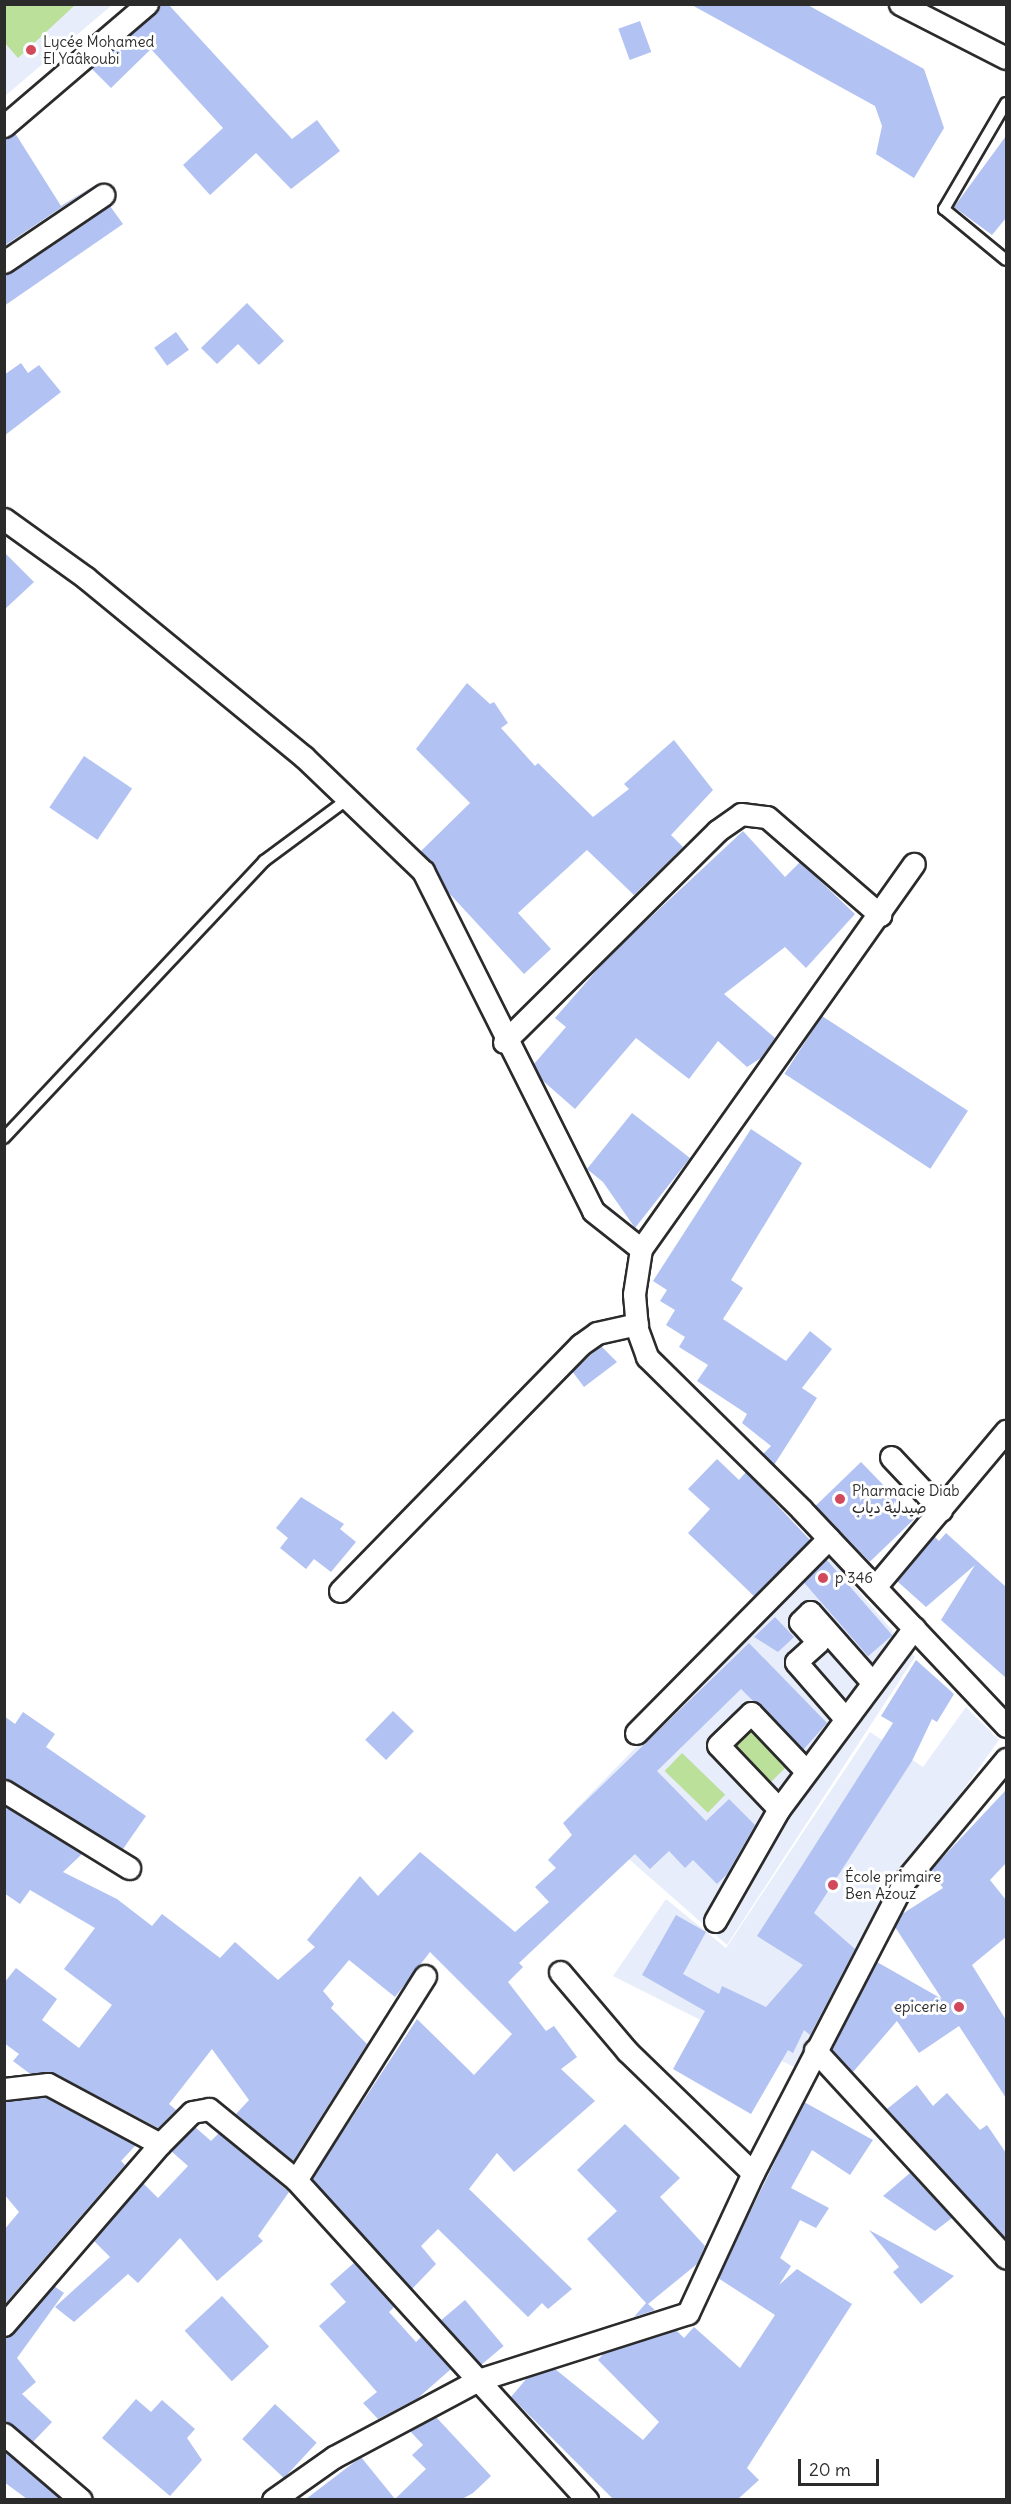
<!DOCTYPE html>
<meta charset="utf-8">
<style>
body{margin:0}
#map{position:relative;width:1011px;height:2504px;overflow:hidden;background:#fff;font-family:Delius,"Playpen Sans Arabic",sans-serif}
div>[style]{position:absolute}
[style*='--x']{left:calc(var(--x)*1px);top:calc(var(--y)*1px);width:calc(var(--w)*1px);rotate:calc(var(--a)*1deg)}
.built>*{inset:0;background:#e8edfb}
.green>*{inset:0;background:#bae09a;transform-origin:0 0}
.building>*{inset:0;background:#b2c2f2;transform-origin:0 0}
.roads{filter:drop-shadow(2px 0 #2b2b2b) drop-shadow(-2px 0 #2b2b2b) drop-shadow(0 2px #2b2b2b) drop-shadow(0 -2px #2b2b2b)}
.service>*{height:10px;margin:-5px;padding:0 5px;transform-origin:5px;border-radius:5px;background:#fff}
.minor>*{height:21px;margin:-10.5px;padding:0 10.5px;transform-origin:10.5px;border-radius:10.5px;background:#fff}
.dots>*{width:16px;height:16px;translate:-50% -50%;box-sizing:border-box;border:3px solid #fff;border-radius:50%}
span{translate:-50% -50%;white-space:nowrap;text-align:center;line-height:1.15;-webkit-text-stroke:6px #fff;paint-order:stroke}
.poi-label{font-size:15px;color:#2b2b2b}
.left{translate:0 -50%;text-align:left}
.right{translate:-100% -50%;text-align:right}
.frame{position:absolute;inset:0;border:6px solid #2b2b2b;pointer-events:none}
.scale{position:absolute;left:798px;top:2459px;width:81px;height:27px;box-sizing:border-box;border:3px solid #2b2b2b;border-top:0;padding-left:8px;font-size:18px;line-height:21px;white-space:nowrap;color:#2b2b2b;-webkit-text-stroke:4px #fff;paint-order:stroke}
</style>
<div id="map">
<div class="built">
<div style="clip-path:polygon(5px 5px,112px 5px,5px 96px)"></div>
<div style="clip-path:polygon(825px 1552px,915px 1657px,727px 1945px,574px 1811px)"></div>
<div style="clip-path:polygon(966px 1707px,999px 1740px,905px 1871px,794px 2067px,613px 1976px,666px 1899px,726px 1948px,870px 1732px,923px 1767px)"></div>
</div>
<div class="green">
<div style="clip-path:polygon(5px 4px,75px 4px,75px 5px,18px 58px,5px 43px)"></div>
<div style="clip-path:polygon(748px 1728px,785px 1768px,771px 1782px,747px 1762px,734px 1742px)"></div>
<div style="left:682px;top:1753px;width:60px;height:25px;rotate:44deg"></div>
</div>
<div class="building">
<div style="clip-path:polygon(159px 4px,168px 4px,292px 139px,317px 120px,340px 151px,291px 189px,256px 153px,210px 195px,183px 165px,223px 128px,151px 49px,111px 88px,91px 68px)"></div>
<div style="clip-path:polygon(690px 4px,806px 4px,924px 69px,944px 128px,914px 178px,876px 154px,882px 126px,875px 106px)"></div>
<div style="left:640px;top:21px;width:33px;height:23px;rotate:70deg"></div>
<div style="clip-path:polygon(15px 133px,61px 206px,95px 185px,4px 246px,4px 138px)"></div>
<div style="clip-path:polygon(1006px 136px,1006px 218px,992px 235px,954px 207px)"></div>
<div style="clip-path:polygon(110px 206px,123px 224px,4px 306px,4px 275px)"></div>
<div style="clip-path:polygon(247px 303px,284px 341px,259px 365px,238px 344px,217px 364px,201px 348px)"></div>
<div style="left:176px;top:332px;width:22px;height:27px;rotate:54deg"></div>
<div style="clip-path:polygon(21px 363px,28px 373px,39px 365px,61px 392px,4px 436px,4px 375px)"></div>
<div style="clip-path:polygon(4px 552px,34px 582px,4px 610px)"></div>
<div style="clip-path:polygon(467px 683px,490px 704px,494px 702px,508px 723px,501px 728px,535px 766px,538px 763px,593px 817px,629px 789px,624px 784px,674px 740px,713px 790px,671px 835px,683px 847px,634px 895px,587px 850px,518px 913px,551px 949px,524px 974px,448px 892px,421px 851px,470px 803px,416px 749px)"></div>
<div style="left:84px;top:756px;width:58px;height:62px;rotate:34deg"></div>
<div style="clip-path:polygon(743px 831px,785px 877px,800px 862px,855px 914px,806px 968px,785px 947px,724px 994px,775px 1038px,761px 1058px,747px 1067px,718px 1041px,689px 1079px,636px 1038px,575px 1109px,542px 1080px,534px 1064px,566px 1027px,555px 1018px,610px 955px)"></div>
<div style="left:822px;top:1016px;width:174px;height:69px;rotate:33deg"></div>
<div style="clip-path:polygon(632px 1113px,690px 1158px,635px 1228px,603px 1182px,587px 1169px)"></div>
<div style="clip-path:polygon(751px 1129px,802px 1163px,731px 1280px,743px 1288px,723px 1319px,786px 1361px,810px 1331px,832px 1349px,802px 1388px,817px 1398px,774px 1465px,763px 1454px,771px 1446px,742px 1423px,747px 1414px,697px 1381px,708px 1365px,679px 1347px,685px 1337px,666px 1325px,675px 1310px,660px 1301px,667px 1290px,653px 1281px)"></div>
<div style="clip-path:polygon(601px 1346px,617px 1362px,584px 1387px,572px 1371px)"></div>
<div style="clip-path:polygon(717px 1459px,739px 1480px,746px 1472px,810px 1540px,754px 1596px,688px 1533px,710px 1509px,688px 1489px)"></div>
<div style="left:861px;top:1462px;width:78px;height:63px;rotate:46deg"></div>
<div style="clip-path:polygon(301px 1497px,344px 1524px,340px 1529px,356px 1542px,331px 1572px,314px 1559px,306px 1569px,280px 1548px,288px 1538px,276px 1528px)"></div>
<div style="clip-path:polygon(946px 1533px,1006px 1587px,1006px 1678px,941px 1620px,975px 1565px,926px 1607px,897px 1581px,934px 1536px,939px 1541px)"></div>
<div style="left:826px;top:1559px;width:101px;height:32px;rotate:49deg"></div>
<div style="clip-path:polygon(775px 1617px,794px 1637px,778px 1652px,754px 1637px)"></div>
<div style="clip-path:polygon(749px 1643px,827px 1723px,803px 1750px,741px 1689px,657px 1771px,706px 1821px,729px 1799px,755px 1825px,727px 1874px,717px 1884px,693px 1860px,685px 1868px,669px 1851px,650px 1869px,635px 1854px,519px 1963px,523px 1967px,508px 1982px,546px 2031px,554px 2026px,577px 2057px,561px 2069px,595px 2101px,514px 2172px,497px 2153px,469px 2189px,572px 2289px,548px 2309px,542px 2303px,528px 2317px,438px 2229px,421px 2246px,436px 2264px,412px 2289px,312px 2179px,417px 2019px,474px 2075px,512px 2034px,430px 1952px,395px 1997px,349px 1960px,323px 1991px,334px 2004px,331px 2008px,367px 2044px,293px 2161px,236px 2114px,249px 2100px,212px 2049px,169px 2104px,176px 2110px,158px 2128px,54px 2073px,29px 2073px,13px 2061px,19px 2054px,4px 2043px,4px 1983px,16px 1968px,57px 1999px,42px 2020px,79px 2048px,112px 2005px,64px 1969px,95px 1928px,30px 1890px,20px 1904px,4px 1893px,4px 1806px,82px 1854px,63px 1872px,117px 1899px,152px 1926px,162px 1914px,220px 1958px,235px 1942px,278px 1980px,315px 1947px,307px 1940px,360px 1876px,378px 1896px,420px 1852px,515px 1932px,549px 1902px,535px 1887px,556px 1868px,548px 1860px,572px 1835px,563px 1823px)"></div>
<div style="clip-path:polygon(916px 1660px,954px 1694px,937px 1722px,932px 1719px,912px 1761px,814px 1913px,855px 1949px,810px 2035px,804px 2030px,793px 2053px,788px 2050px,751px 2114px,673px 2069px,705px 2011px,642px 1975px,676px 1915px,706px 1932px,683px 1974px,719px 1994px,722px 1986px,766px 2007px,803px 1965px,757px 1936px,893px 1723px,881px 1716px)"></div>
<div style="left:393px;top:1711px;width:29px;height:40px;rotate:44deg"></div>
<div style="clip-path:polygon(23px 1712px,55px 1734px,46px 1747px,146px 1816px,123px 1849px,4px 1778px,4px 1716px,15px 1724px)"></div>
<div style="clip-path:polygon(1006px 1790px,1006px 1863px,990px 1880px,1006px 1900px,1006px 1937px,972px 1965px,1006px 2020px,1006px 2098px,959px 2026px,919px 2053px,897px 2021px,853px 2072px,832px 2049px,877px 1962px,942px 1999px,895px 1927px,902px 1914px,943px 1888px,930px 1871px)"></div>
<div style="clip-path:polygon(917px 2085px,933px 2106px,947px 2093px,980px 2130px,987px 2125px,1006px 2153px,1006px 2240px,887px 2109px)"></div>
<div style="clip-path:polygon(45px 2097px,136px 2145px,121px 2161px,125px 2165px,4px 2305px,4px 2230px,19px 2212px,4px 2194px,4px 2102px)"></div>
<div style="clip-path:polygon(804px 2102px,873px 2140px,850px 2175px,812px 2150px,791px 2188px,829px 2208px,816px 2228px,800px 2220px,780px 2258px,791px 2266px,779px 2285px,797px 2269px,852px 2304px,747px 2468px,759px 2480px,738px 2499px,613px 2499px,511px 2397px,527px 2378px,555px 2369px,643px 2440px,659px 2422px,598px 2360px,604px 2353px,676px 2330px,684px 2338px,694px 2327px,740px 2368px,775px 2315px,718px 2278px)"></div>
<div style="clip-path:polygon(625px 2124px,680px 2178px,660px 2197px,705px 2246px,697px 2264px,648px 2304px,655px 2310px,634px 2317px,646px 2303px,587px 2239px,617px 2211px,577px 2170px)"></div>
<div style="clip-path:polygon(195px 2127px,211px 2141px,219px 2133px,289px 2192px,258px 2236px,263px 2241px,217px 2281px,180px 2238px,138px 2283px,128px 2274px,74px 2322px,55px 2307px,110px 2257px,94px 2241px,143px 2183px,158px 2198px,188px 2166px,171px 2151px)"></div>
<div style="clip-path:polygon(910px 2173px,952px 2218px,935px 2231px,883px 2196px)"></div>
<div style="clip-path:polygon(869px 2230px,954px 2276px,921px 2304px,893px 2272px,899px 2267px)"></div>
<div style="clip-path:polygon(354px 2263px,394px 2307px,389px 2312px,416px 2342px,421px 2337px,451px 2369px,418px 2398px,378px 2419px,363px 2403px,377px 2392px,319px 2326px,346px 2302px,330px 2284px)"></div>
<div style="clip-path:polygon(54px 2286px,64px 2293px,17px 2358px,36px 2382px,22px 2394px,52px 2422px,33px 2442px,4px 2422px,4px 2337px)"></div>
<div style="left:222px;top:2296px;width:69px;height:51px;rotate:47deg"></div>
<div style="left:465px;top:2300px;width:60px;height:31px;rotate:50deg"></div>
<div style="clip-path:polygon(136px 2399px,151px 2412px,162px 2400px,195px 2429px,187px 2438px,202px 2460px,170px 2496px,102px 2438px)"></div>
<div style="left:275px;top:2404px;width:57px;height:48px;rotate:43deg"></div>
<div style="clip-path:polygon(436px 2417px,491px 2476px,473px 2493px,462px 2499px,306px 2499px,361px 2457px,395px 2499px,426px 2469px,412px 2455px,423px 2445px,410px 2431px)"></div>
<div style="clip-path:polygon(4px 2451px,61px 2499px,27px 2499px,4px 2482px)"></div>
</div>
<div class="roads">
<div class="service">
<div style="--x:1006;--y:103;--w:123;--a:120.3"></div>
<div style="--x:944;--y:209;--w:80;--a:39.4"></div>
<div style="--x:4;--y:1138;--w:380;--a:-46.8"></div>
<div style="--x:264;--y:861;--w:106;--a:-36.5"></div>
</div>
<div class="minor">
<div style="--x:900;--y:4;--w:119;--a:27"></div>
<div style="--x:4;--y:126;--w:188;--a:-40.5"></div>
<div style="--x:4;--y:262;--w:120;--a:-34.1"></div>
<div style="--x:4;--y:519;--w:101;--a:35.7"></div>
<div style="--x:86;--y:578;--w:282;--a:39.4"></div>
<div style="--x:304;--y:757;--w:165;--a:43.8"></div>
<div style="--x:423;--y:871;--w:380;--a:63.4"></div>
<div style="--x:593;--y:1211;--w:61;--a:38.4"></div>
<div style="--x:641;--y:1249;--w:46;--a:98.8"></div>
<div style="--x:634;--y:1294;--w:35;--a:85"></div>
<div style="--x:637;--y:1329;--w:30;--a:70"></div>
<div style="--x:647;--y:1357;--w:216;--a:44.6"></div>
<div style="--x:801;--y:1509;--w:299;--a:46.6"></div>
<div style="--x:504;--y:1042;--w:300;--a:-44.7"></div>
<div style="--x:717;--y:831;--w:29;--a:-35"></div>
<div style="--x:741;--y:814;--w:26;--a:7"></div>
<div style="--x:767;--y:817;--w:150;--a:40.9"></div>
<div style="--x:641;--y:1249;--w:472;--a:-54.7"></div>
<div style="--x:891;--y:1457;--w:73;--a:46.7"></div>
<div style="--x:875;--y:1587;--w:204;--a:-50"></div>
<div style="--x:340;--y:1591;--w:344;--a:-45.7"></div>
<div style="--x:580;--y:1345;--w:21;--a:-35"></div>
<div style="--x:597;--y:1333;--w:41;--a:-12.7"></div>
<div style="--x:844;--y:1717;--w:73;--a:-131.1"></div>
<div style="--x:796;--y:1662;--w:30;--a:-42"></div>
<div style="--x:818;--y:1642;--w:27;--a:-132"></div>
<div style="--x:800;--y:1622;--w:14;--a:-45"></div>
<div style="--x:810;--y:1612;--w:94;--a:48.5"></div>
<div style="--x:636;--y:1733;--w:274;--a:-45.3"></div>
<div style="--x:4;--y:1791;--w:147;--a:31.6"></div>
<div style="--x:779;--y:1809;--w:88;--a:-133.6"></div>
<div style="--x:718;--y:1745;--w:46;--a:-44.1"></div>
<div style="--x:751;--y:1713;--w:79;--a:46.5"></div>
<div style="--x:715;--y:1921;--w:129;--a:-60.3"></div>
<div style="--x:779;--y:1809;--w:226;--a:-53.3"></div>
<div style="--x:560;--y:1972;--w:104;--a:49.7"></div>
<div style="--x:627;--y:2051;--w:175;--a:44.1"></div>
<div style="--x:425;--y:1976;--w:241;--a:122.3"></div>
<div style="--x:296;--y:2180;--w:433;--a:47.7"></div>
<div style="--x:815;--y:2050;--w:282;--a:47.4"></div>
<div style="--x:4;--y:2089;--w:44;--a:-6.5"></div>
<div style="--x:48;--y:2084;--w:127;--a:28.2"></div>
<div style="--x:160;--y:2144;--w:239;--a:130.8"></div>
<div style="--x:160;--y:2144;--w:45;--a:-45"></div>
<div style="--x:192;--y:2112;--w:17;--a:-10"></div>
<div style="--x:209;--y:2109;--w:112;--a:39.2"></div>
<div style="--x:4;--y:2434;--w:101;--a:40.6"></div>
<div style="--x:273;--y:2500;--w:75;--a:-35.2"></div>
<div style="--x:334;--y:2457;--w:163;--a:-28.1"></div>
<div style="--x:478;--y:2380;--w:220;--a:-17.7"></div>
<div style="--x:688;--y:2313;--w:154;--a:-65.1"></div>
<div style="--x:753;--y:2173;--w:328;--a:-62.6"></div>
<div style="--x:904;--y:1882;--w:160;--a:-50.3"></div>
</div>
</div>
<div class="dots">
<div style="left:31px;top:50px;background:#d1495b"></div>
<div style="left:840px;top:1499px;background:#d1495b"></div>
<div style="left:823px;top:1578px;background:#d1495b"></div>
<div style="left:833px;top:1885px;background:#d1495b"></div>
<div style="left:959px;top:2007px;background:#d1495b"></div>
</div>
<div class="poi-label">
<span class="left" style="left:43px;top:50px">Lycée Mohamed<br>El Yaâkoubi</span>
<span class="left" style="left:852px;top:1499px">Pharmacie Diab<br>صيدلية دياب</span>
<span class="left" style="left:835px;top:1578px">p 346</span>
<span class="left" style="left:845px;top:1885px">École primaire<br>Ben Azouz</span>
<span class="right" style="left:947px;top:2007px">epicerie</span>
</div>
<div class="frame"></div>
<div class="scale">20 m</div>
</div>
